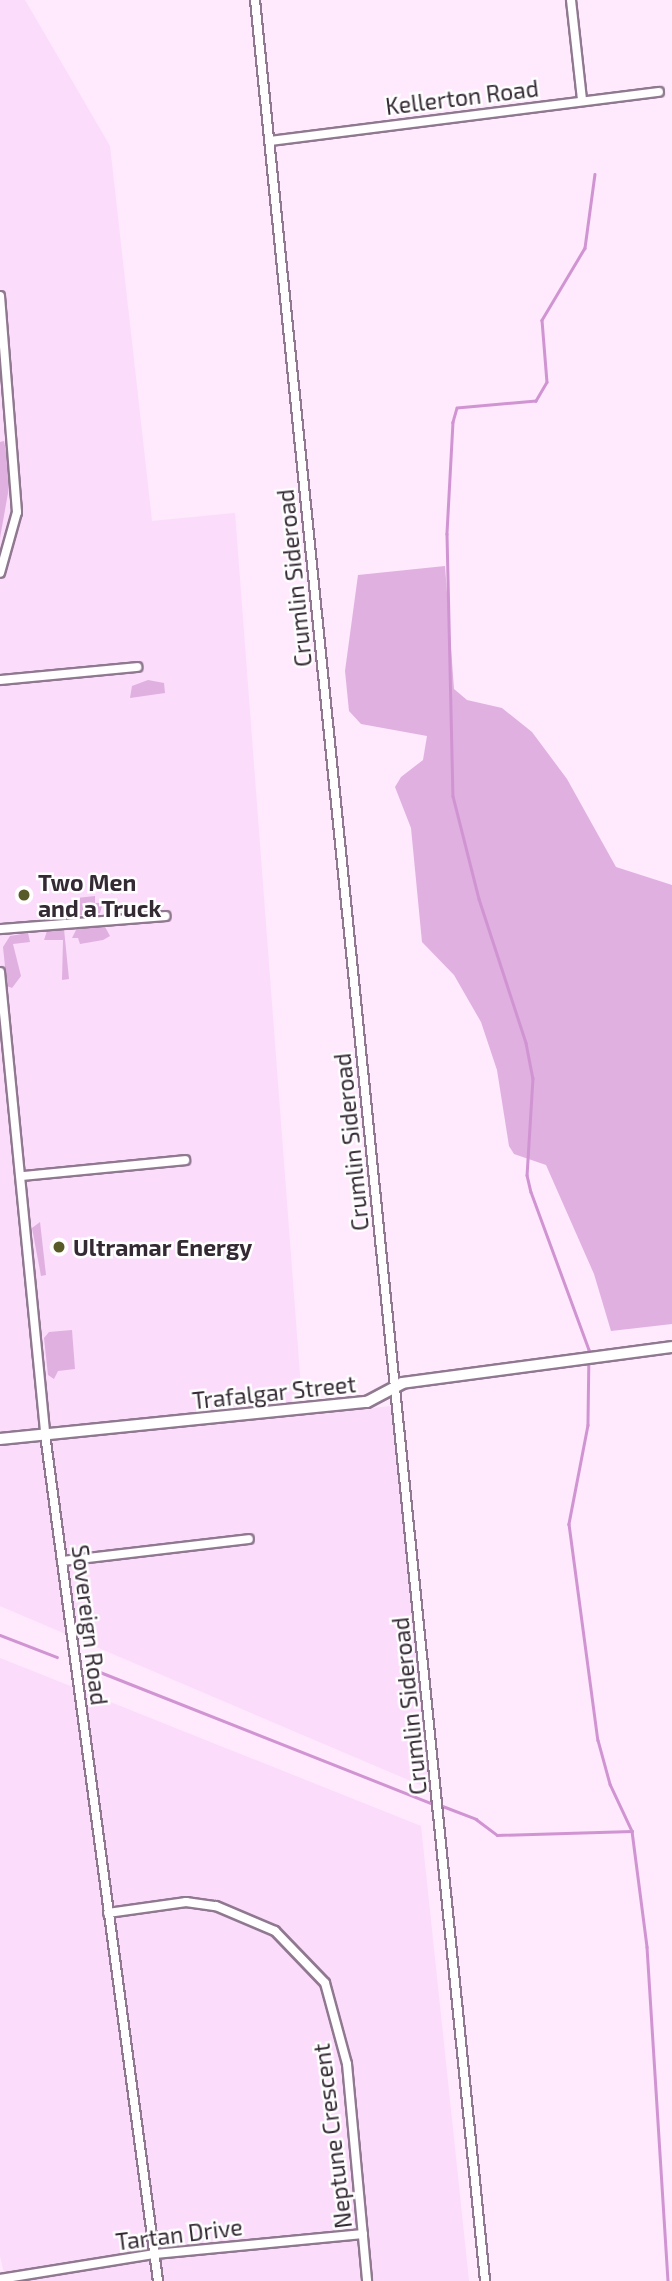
<!DOCTYPE html>
<style>
body{margin:0}
#map{position:relative;width:672px;height:2281px;overflow:hidden;background:#fee9fd;font-family:"Exo 2",sans-serif}
div>[style]{position:absolute}
[style*='--x']{left:calc(var(--x)*1px);top:calc(var(--y)*1px);width:calc(var(--w)*1px);rotate:calc(var(--a)*1deg)}
.built>*{inset:0;background:#fbdcfb}
.green>*{inset:0;background:#e0b0e0}
.stream>*{height:2.5px;margin:-1.25px;padding:0 1.25px;transform-origin:1.25px;border-radius:1.25px;background:#d194d2}
.roads{filter:drop-shadow(2px 0 #907990) drop-shadow(-2px 0 #907990) drop-shadow(0 2px #907990) drop-shadow(0 -2px #907990)}
.minor>*{height:8px;margin:-4px;padding:0 4px;transform-origin:4px;border-radius:4px;background:#fff}
.major>*{height:10px;margin:-5px;padding:0 5px;transform-origin:5px;border-radius:5px;background:#fff}
.dots>*{width:19px;height:19px;translate:-50% -50%;box-sizing:border-box;border:4px solid #fefefe;border-radius:50%}
span{translate:-50% -50%;white-space:nowrap;text-align:center;line-height:1.15;-webkit-text-stroke:5px #fefefe;paint-order:stroke}
.street-label{font-size:23px;color:#342a34}
.poi-label{font-size:23px;color:#342a34;font-weight:700}
.left{translate:0 -50%;text-align:left}
</style>
<div id="map">
<div class="built">
<div style="clip-path:polygon(0 0,25px 0,110px 146px,152px 521px,235px 513px,303px 1415px,392px 1406px,432px 1790px,0 1606px)"></div>
<div style="clip-path:polygon(0 1658px,421px 1826px,469px 2281px,6px 2281px,0 2256px)"></div>
</div>
<div class="green">
<div style="clip-path:polygon(4px 441px,11px 476px,0 538px,0 442px)"></div>
<div style="clip-path:polygon(445px 566px,454px 689px,467px 700px,502px 708px,532px 732px,567px 779px,616px 867px,672px 885px,672px 1324px,611px 1331px,594px 1274px,546px 1165px,514px 1154px,509px 1146px,497px 1070px,481px 1022px,454px 975px,422px 942px,411px 828px,395px 787px,401px 777px,423px 760px,427px 736px,361px 724px,349px 711px,345px 671px,358px 575px)"></div>
<div style="clip-path:polygon(148px 680px,164px 683px,165px 693px,130px 698px,132px 686px)"></div>
<div style="clip-path:polygon(95px 896px,95px 903px,103px 903px,100px 913px,76px 916px,71px 911px,77px 898px)"></div>
<div style="clip-path:polygon(104px 925px,110px 936px,103px 940px,80px 944px,78px 938px,72px 938px,77px 928px)"></div>
<div style="clip-path:polygon(64px 929px,69px 979px,62px 980px,63px 940px,44px 940px,47px 931px)"></div>
<div style="clip-path:polygon(28px 933px,30px 942px,13px 944px,21px 976px,12px 988px,7px 986px,3px 947px,10px 936px)"></div>
<div style="clip-path:polygon(40px 1222px,46px 1275px,41px 1276px,32px 1228px)"></div>
<div style="clip-path:polygon(72px 1330px,75px 1369px,58px 1371px,54px 1379px,48px 1375px,44px 1338px,49px 1332px)"></div>
</div>
<div class="stream">
<div style="--x:595;--y:174;--w:75;--a:97.7"></div>
<div style="--x:585;--y:248;--w:84;--a:120.8"></div>
<div style="--x:542;--y:320;--w:62;--a:85.4"></div>
<div style="--x:547;--y:382;--w:22;--a:120"></div>
<div style="--x:536;--y:401;--w:79;--a:174.9"></div>
<div style="--x:457;--y:408;--w:15;--a:106"></div>
<div style="--x:453;--y:422;--w:112;--a:93.1"></div>
<div style="--x:447;--y:534;--w:262;--a:88.7"></div>
<div style="--x:453;--y:796;--w:106;--a:75.8"></div>
<div style="--x:479;--y:899;--w:151;--a:71.9"></div>
<div style="--x:526;--y:1043;--w:36;--a:79"></div>
<div style="--x:533;--y:1078;--w:97;--a:93.5"></div>
<div style="--x:527;--y:1175;--w:17;--a:77"></div>
<div style="--x:531;--y:1192;--w:168;--a:69.8"></div>
<div style="--x:589;--y:1350;--w:75;--a:90.8"></div>
<div style="--x:588;--y:1425;--w:101;--a:100.9"></div>
<div style="--x:569;--y:1524;--w:218;--a:82.4"></div>
<div style="--x:598;--y:1740;--w:46;--a:74.7"></div>
<div style="--x:610;--y:1784;--w:52;--a:64.9"></div>
<div style="--x:632;--y:1831;--w:117;--a:82.6"></div>
<div style="--x:647;--y:1947;--w:335;--a:86.4"></div>
<div style="--x:0;--y:1635;--w:61;--a:21.1"></div>
<div style="--x:95;--y:1670;--w:365;--a:21.6"></div>
<div style="--x:440;--y:1805;--w:39;--a:21"></div>
<div style="--x:476;--y:1819;--w:26;--a:37"></div>
<div style="--x:497;--y:1835;--w:135;--a:-1.7"></div>
</div>
<div class="roads">
<div class="minor">
<div style="--x:255;--y:0;--w:2293;--a:84.24"></div>
<div style="--x:571;--y:0;--w:101;--a:83.7"></div>
<div style="--x:270;--y:141;--w:392;--a:-7.2"></div>
<div style="--x:0;--y:296;--w:217;--a:85.5"></div>
<div style="--x:17;--y:512;--w:63;--a:105.6"></div>
<div style="--x:0;--y:680;--w:138;--a:-5.4"></div>
<div style="--x:0;--y:929;--w:166;--a:-4.5"></div>
<div style="--x:0;--y:972;--w:464;--a:84.4"></div>
<div style="--x:45;--y:1434;--w:855;--a:82.4"></div>
<div style="--x:23;--y:1176;--w:163;--a:-5.6"></div>
<div style="--x:62;--y:1561;--w:188;--a:-6.7"></div>
<div style="--x:108;--y:1913;--w:79;--a:-8"></div>
<div style="--x:186;--y:1902;--w:30;--a:8"></div>
<div style="--x:216;--y:1906;--w:64;--a:23"></div>
<div style="--x:275;--y:1931;--w:72;--a:46.1"></div>
<div style="--x:325;--y:1983;--w:84;--a:74.8"></div>
<div style="--x:347;--y:2064;--w:218;--a:84.7"></div>
<div style="--x:0;--y:2279;--w:157;--a:-9.2"></div>
<div style="--x:155;--y:2254;--w:209;--a:-5.5"></div>
</div>
<div class="major">
<div style="--x:0;--y:1439;--w:369;--a:-5.8"></div>
<div style="--x:367;--y:1402;--w:40;--a:-28"></div>
<div style="--x:402;--y:1383;--w:272;--a:-7.6"></div>
</div>
</div>
<div class="dots">
<div style="left:24px;top:895px;background:#585a28"></div>
<div style="left:59px;top:1247px;background:#585a28"></div>
</div>
<div class="street-label">
<span style="left:462px;top:97px;rotate:-7deg">Kellerton Road</span>
<span style="left:294px;top:578px;rotate:-96deg">Crumlin Sideroad</span>
<span style="left:351px;top:1142px;rotate:-96deg">Crumlin Sideroad</span>
<span style="left:274px;top:1392px;rotate:-6deg">Trafalgar Street</span>
<span style="left:90px;top:1625px;rotate:83deg">Sovereign Road</span>
<span style="left:409px;top:1706px;rotate:-96deg">Crumlin Sideroad</span>
<span style="left:332px;top:2136px;rotate:-97deg">Neptune Crescent</span>
<span style="left:179px;top:2234px;rotate:-7deg">Tartan Drive</span>
</div>
<div class="poi-label">
<span class="left" style="left:38px;top:895px">Two Men<br>and a Truck</span>
<span class="left" style="left:73px;top:1247px">Ultramar Energy</span>
</div>
</div>
